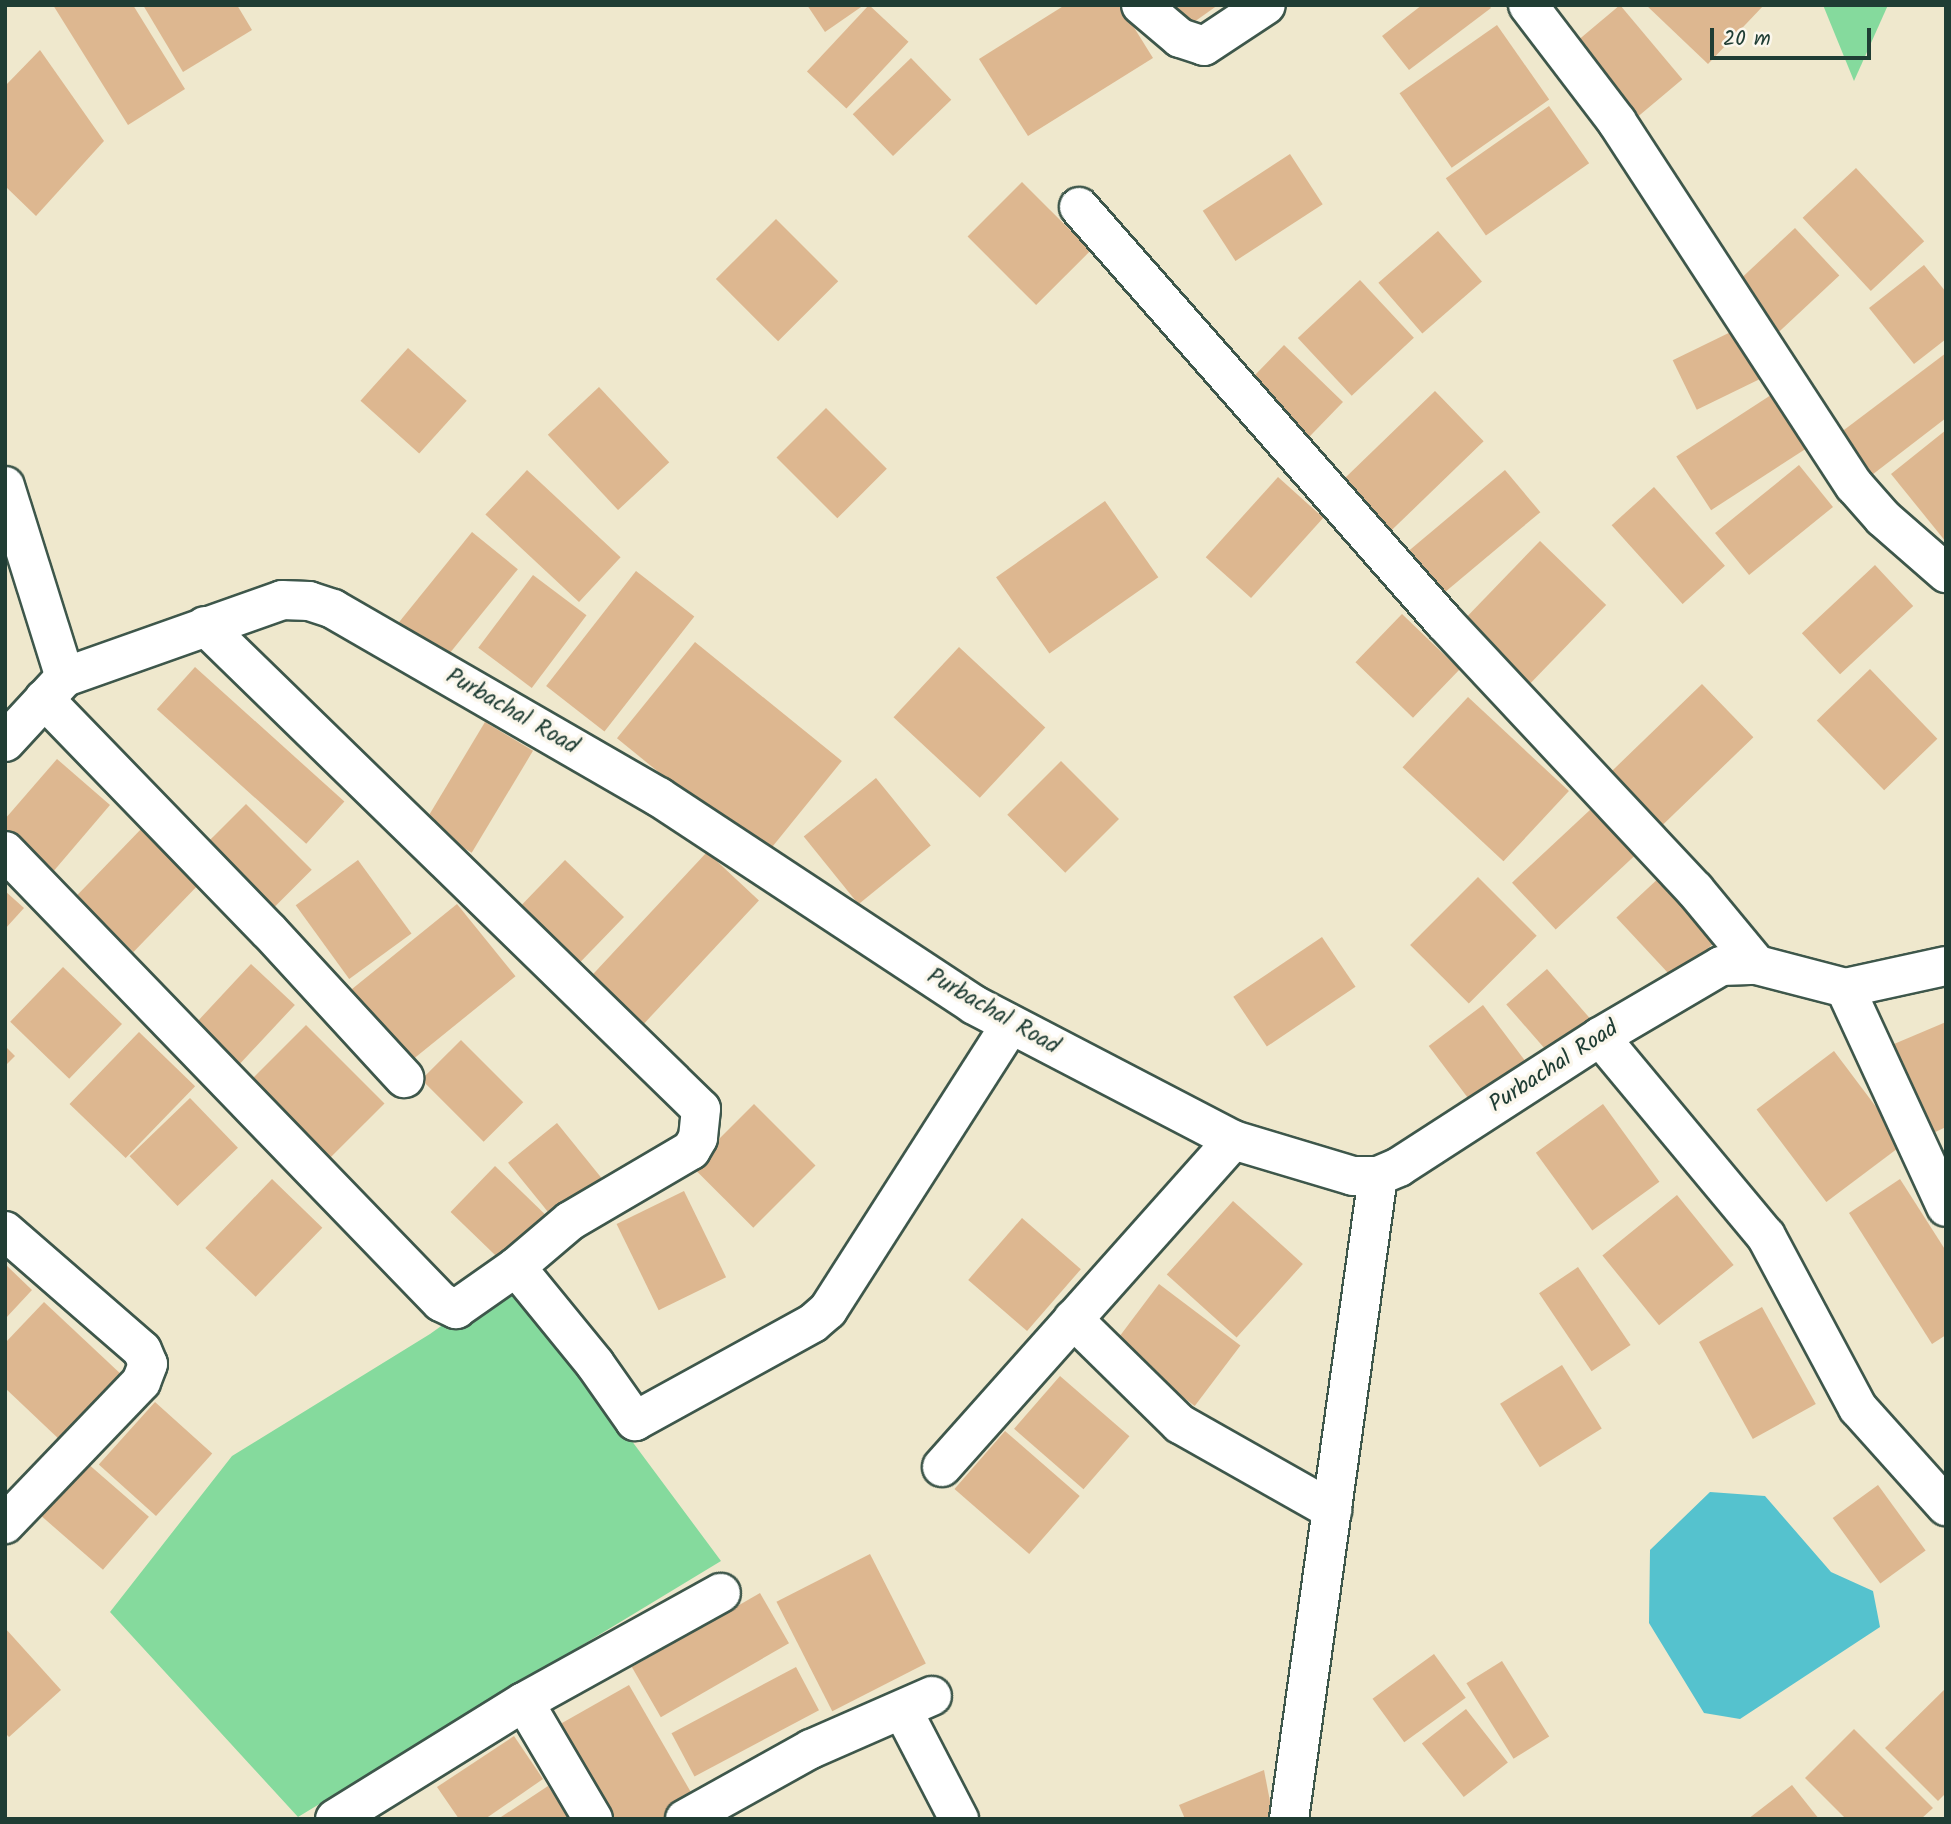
<!DOCTYPE html>
<style>
body{margin:0}
#map{position:relative;width:1951px;height:1824px;overflow:hidden;background:#efe8cd;font-family:Kalam,sans-serif}
div>[style]{position:absolute}
[style*='--x']{left:calc(var(--x)*1px);top:calc(var(--y)*1px);width:calc(var(--w)*1px);rotate:calc(var(--a)*1deg)}
.green>*{inset:0;background:#85da9d}
.water>*{inset:0;background:#55c2ce}
.building>*{inset:0;background:#ddb790;transform-origin:0 0}
.roads{filter:drop-shadow(2px 0 #3e574b) drop-shadow(-2px 0 #3e574b) drop-shadow(0 2px #3e574b) drop-shadow(0 -2px #3e574b)}
.minor>*{height:38px;margin:-19px;padding:0 19px;transform-origin:19px;border-radius:19px;background:#fff}
span{translate:-50% -50%;white-space:nowrap;text-align:center;line-height:1.15;-webkit-text-stroke:7px #fbf7ec;paint-order:stroke}
.street-label{font-size:23px;color:#1f3d34}
.frame{position:absolute;inset:0;border:7px solid #1f3d34;pointer-events:none}
.scale{position:absolute;left:1710px;top:28px;width:161px;height:32px;box-sizing:border-box;border:4px solid #1f3d34;border-top:0;padding-left:9px;font-size:21px;line-height:24px;white-space:nowrap;color:#1f3d34;-webkit-text-stroke:5px #fbf7ec;paint-order:stroke}
</style>
<div id="map">
<div class="green">
<div style="clip-path:polygon(1823px 5px,1888px 5px,1854px 81px)"></div>
<div style="clip-path:polygon(510px 1277px,721px 1561px,298px 1817px,110px 1612px,232px 1456px,430px 1334px)"></div>
</div>
<div class="water">
<div style="clip-path:polygon(1710px 1492px,1765px 1496px,1831px 1572px,1873px 1591px,1880px 1627px,1740px 1719px,1704px 1713px,1649px 1623px,1650px 1550px)"></div>
</div>
<div class="building">
<div style="clip-path:polygon(53px 5px,133px 5px,185px 89px,128px 125px)"></div>
<div style="clip-path:polygon(143px 5px,237px 5px,252px 30px,183px 72px)"></div>
<div style="clip-path:polygon(807px 5px,864px 5px,825px 32px)"></div>
<div style="left:869px;top:5px;width:54px;height:91px;rotate:43deg"></div>
<div style="clip-path:polygon(1065px 5px,1120px 5px,1153px 58px,1028px 136px,979px 59px)"></div>
<div style="clip-path:polygon(1172px 5px,1218px 5px,1187px 27px)"></div>
<div style="clip-path:polygon(1422px 5px,1489px 5px,1491px 8px,1409px 70px,1382px 36px)"></div>
<div style="left:1620px;top:5px;width:97px;height:66px;rotate:50deg"></div>
<div style="clip-path:polygon(1646px 5px,1764px 5px,1708px 64px)"></div>
<div style="left:1497px;top:25px;width:91px;height:119px;rotate:55deg"></div>
<div style="clip-path:polygon(40px 50px,104px 141px,36px 216px,5px 186px,5px 86px)"></div>
<div style="left:911px;top:58px;width:58px;height:81px;rotate:46deg"></div>
<div style="left:1549px;top:106px;width:70px;height:126px;rotate:55deg"></div>
<div style="left:1290px;top:154px;width:60px;height:104px;rotate:57deg"></div>
<div style="left:1856px;top:168px;width:100px;height:73px;rotate:47deg"></div>
<div style="left:1022px;top:182px;width:97px;height:77px;rotate:45deg"></div>
<div style="left:776px;top:219px;width:88px;height:85px;rotate:45deg"></div>
<div style="left:1795px;top:228px;width:65px;height:86px;rotate:47deg"></div>
<div style="left:1438px;top:231px;width:67px;height:79px;rotate:49deg"></div>
<div style="clip-path:polygon(1924px 265px,1946px 292px,1946px 339px,1914px 364px,1869px 308px)"></div>
<div style="left:1360px;top:280px;width:79px;height:85px;rotate:47deg"></div>
<div style="left:1741px;top:327px;width:55px;height:76px;rotate:64deg"></div>
<div style="left:1284px;top:345px;width:82px;height:63px;rotate:44deg"></div>
<div style="left:408px;top:348px;width:79px;height:71px;rotate:42deg"></div>
<div style="clip-path:polygon(1946px 353px,1946px 418px,1868px 478px,1836px 436px)"></div>
<div style="left:599px;top:387px;width:103px;height:70px;rotate:47deg"></div>
<div style="left:1435px;top:391px;width:70px;height:132px;rotate:46deg"></div>
<div style="left:1771px;top:395px;width:64px;height:113px;rotate:57deg"></div>
<div style="left:826px;top:408px;width:86px;height:70px;rotate:45deg"></div>
<div style="clip-path:polygon(1946px 430px,1946px 542px,1891px 474px)"></div>
<div style="left:1799px;top:465px;width:54px;height:108px;rotate:51deg"></div>
<div style="left:527px;top:470px;width:128px;height:61px;rotate:43deg"></div>
<div style="left:1505px;top:470px;width:55px;height:129px;rotate:50deg"></div>
<div style="left:1278px;top:477px;width:61px;height:108px;rotate:42deg"></div>
<div style="left:1654px;top:487px;width:106px;height:57px;rotate:48deg"></div>
<div style="left:1105px;top:501px;width:93px;height:133px;rotate:55deg"></div>
<div style="left:472px;top:532px;width:59px;height:117px;rotate:39deg"></div>
<div style="left:1540px;top:541px;width:92px;height:117px;rotate:44deg"></div>
<div style="left:1875px;top:565px;width:56px;height:100px;rotate:47deg"></div>
<div style="left:636px;top:571px;width:74px;height:146px;rotate:38deg"></div>
<div style="left:533px;top:575px;width:67px;height:91px;rotate:37deg"></div>
<div style="left:1402px;top:614px;width:80px;height:67px;rotate:44deg"></div>
<div style="left:695px;top:642px;width:189px;height:124px;rotate:39deg"></div>
<div style="left:959px;top:647px;width:118px;height:96px;rotate:43deg"></div>
<div style="left:195px;top:667px;width:201px;height:57px;rotate:42deg"></div>
<div style="left:1870px;top:669px;width:97px;height:74px;rotate:46deg"></div>
<div style="left:1702px;top:684px;width:74px;height:132px;rotate:46deg"></div>
<div style="left:1468px;top:697px;width:138px;height:96px;rotate:43deg"></div>
<div style="left:485px;top:722px;width:56px;height:119px;rotate:31deg"></div>
<div style="clip-path:polygon(57px 759px,110px 805px,52px 873px,5px 833px,5px 819px)"></div>
<div style="left:1061px;top:761px;width:82px;height:76px;rotate:45deg"></div>
<div style="left:876px;top:778px;width:87px;height:93px;rotate:51deg"></div>
<div style="left:246px;top:804px;width:93px;height:69px;rotate:45deg"></div>
<div style="left:1591px;top:809px;width:64px;height:108px;rotate:47deg"></div>
<div style="left:144px;top:826px;width:80px;height:98px;rotate:44deg"></div>
<div style="left:707px;top:852px;width:71px;height:172px;rotate:43deg"></div>
<div style="left:358px;top:860px;width:91px;height:77px;rotate:54deg"></div>
<div style="left:565px;top:860px;width:82px;height:69px;rotate:44deg"></div>
<div style="left:1661px;top:876px;width:85px;height:61px;rotate:47deg"></div>
<div style="left:1478px;top:877px;width:83px;height:96px;rotate:45deg"></div>
<div style="clip-path:polygon(5px 891px,24px 908px,5px 929px)"></div>
<div style="left:457px;top:904px;width:93px;height:139px;rotate:51deg"></div>
<div style="left:1322px;top:937px;width:60px;height:107px;rotate:56deg"></div>
<div style="left:251px;top:964px;width:60px;height:87px;rotate:43deg"></div>
<div style="left:63px;top:967px;width:82px;height:76px;rotate:44deg"></div>
<div style="left:1547px;top:969px;width:75px;height:54px;rotate:49deg"></div>
<div style="left:1483px;top:1005px;width:81px;height:68px;rotate:53deg"></div>
<div style="clip-path:polygon(1946px 1022px,1946px 1127px,1931px 1134px,1894px 1044px)"></div>
<div style="left:306px;top:1025px;width:111px;height:86px;rotate:45deg"></div>
<div style="left:139px;top:1032px;width:78px;height:100px;rotate:44deg"></div>
<div style="left:461px;top:1040px;width:88px;height:56px;rotate:45deg"></div>
<div style="clip-path:polygon(5px 1046px,15px 1056px,5px 1066px)"></div>
<div style="left:1834px;top:1051px;width:116px;height:97px;rotate:53deg"></div>
<div style="left:190px;top:1098px;width:69px;height:84px;rotate:46deg"></div>
<div style="left:754px;top:1104px;width:87px;height:88px;rotate:45deg"></div>
<div style="left:1603px;top:1104px;width:96px;height:83px;rotate:54deg"></div>
<div style="left:557px;top:1123px;width:80px;height:63px;rotate:51deg"></div>
<div style="left:495px;top:1166px;width:72px;height:64px;rotate:44deg"></div>
<div style="left:272px;top:1179px;width:70px;height:96px;rotate:44deg"></div>
<div style="clip-path:polygon(1900px 1179px,1946px 1251px,1946px 1335px,1932px 1344px,1849px 1213px)"></div>
<div style="left:684px;top:1191px;width:96px;height:75px;rotate:64deg"></div>
<div style="left:1677px;top:1195px;width:90px;height:96px;rotate:51deg"></div>
<div style="left:1233px;top:1201px;width:94px;height:99px;rotate:42deg"></div>
<div style="left:1022px;top:1218px;width:78px;height:82px;rotate:41deg"></div>
<div style="clip-path:polygon(5px 1264px,32px 1290px,5px 1319px)"></div>
<div style="left:1578px;top:1267px;width:94px;height:47px;rotate:56deg"></div>
<div style="left:1159px;top:1284px;width:102px;height:76px;rotate:37deg"></div>
<div style="clip-path:polygon(44px 1302px,124px 1377px,62px 1442px,5px 1388px,5px 1343px)"></div>
<div style="left:1762px;top:1307px;width:111px;height:72px;rotate:61deg"></div>
<div style="left:1562px;top:1365px;width:75px;height:73px;rotate:58deg"></div>
<div style="left:1060px;top:1376px;width:92px;height:70px;rotate:41deg"></div>
<div style="left:155px;top:1402px;width:77px;height:84px;rotate:42deg"></div>
<div style="left:1005px;top:1431px;width:99px;height:77px;rotate:41deg"></div>
<div style="left:87px;top:1463px;width:82px;height:70px;rotate:41deg"></div>
<div style="left:1878px;top:1485px;width:81px;height:56px;rotate:54deg"></div>
<div style="left:870px;top:1554px;width:123px;height:105px;rotate:63deg"></div>
<div style="left:760px;top:1593px;width:58px;height:148px;rotate:60deg"></div>
<div style="clip-path:polygon(5px 1628px,61px 1690px,9px 1737px,5px 1733px)"></div>
<div style="left:1434px;top:1654px;width:54px;height:76px;rotate:54deg"></div>
<div style="left:1502px;top:1661px;width:89px;height:42px;rotate:58deg"></div>
<div style="left:796px;top:1667px;width:49px;height:141px;rotate:62deg"></div>
<div style="clip-path:polygon(629px 1685px,696px 1801px,665px 1819px,607px 1819px,555px 1727px)"></div>
<div style="clip-path:polygon(1946px 1688px,1946px 1793px,1938px 1801px,1885px 1748px)"></div>
<div style="left:1466px;top:1709px;width:68px;height:56px;rotate:52deg"></div>
<div style="clip-path:polygon(1854px 1729px,1933px 1808px,1921px 1819px,1846px 1819px,1805px 1778px)"></div>
<div style="clip-path:polygon(514px 1736px,543px 1779px,485px 1819px,459px 1819px,437px 1787px)"></div>
<div style="clip-path:polygon(1264px 1770px,1273px 1817px,1185px 1819px,1179px 1805px)"></div>
<div style="clip-path:polygon(1792px 1785px,1819px 1819px,1748px 1819px)"></div>
<div style="clip-path:polygon(548px 1786px,570px 1819px,498px 1819px)"></div>
</div>
<div class="roads">
<div class="minor">
<div style="--x:1141;--y:5;--w:51;--a:40.2"></div>
<div style="--x:1180;--y:38;--w:25;--a:18"></div>
<div style="--x:1204;--y:46;--w:74;--a:-33.5"></div>
<div style="--x:1528;--y:5;--w:147;--a:52.7"></div>
<div style="--x:1617;--y:122;--w:434;--a:56.9"></div>
<div style="--x:1854;--y:485;--w:44;--a:48.7"></div>
<div style="--x:1883;--y:518;--w:84;--a:41.1"></div>
<div style="--x:1079;--y:207;--w:553;--a:48.67"></div>
<div style="--x:1444;--y:622;--w:367;--a:46.9"></div>
<div style="--x:1695;--y:890;--w:97;--a:50.4"></div>
<div style="--x:5;--y:486;--w:200;--a:72.6"></div>
<div style="--x:205;--y:626;--w:692;--a:44.24"></div>
<div style="--x:701;--y:1109;--w:29;--a:96"></div>
<div style="--x:698;--y:1138;--w:14;--a:120"></div>
<div style="--x:691;--y:1150;--w:140;--a:149.6"></div>
<div style="--x:570;--y:1221;--w:71;--a:139.6"></div>
<div style="--x:44;--y:699;--w:323;--a:45.9"></div>
<div style="--x:269;--y:931;--w:200;--a:47.4"></div>
<div style="--x:5;--y:742;--w:88;--a:-47.3"></div>
<div style="--x:65;--y:677;--w:230;--a:-19.5"></div>
<div style="--x:282;--y:600;--w:27;--a:2"></div>
<div style="--x:309;--y:601;--w:25;--a:18"></div>
<div style="--x:333;--y:609;--w:376;--a:30"></div>
<div style="--x:659;--y:797;--w:377;--a:33.4"></div>
<div style="--x:974;--y:1005;--w:292;--a:27.5"></div>
<div style="--x:1233;--y:1140;--w:125;--a:16.7"></div>
<div style="--x:1353;--y:1176;--w:25;--a:0"></div>
<div style="--x:1378;--y:1176;--w:23;--a:-23"></div>
<div style="--x:1399;--y:1167;--w:239;--a:-32.9"></div>
<div style="--x:1600;--y:1037;--w:140;--a:-30.4"></div>
<div style="--x:1721;--y:966;--w:36;--a:-2"></div>
<div style="--x:1757;--y:965;--w:91;--a:14.6"></div>
<div style="--x:1845;--y:988;--w:103;--a:-12.3"></div>
<div style="--x:5;--y:851;--w:627;--a:45.97"></div>
<div style="--x:441;--y:1302;--w:17;--a:25"></div>
<div style="--x:456;--y:1309;--w:73;--a:-35"></div>
<div style="--x:516;--y:1267;--w:125;--a:50.8"></div>
<div style="--x:595;--y:1364;--w:70;--a:54.9"></div>
<div style="--x:635;--y:1421;--w:203;--a:-28.8"></div>
<div style="--x:813;--y:1323;--w:20;--a:-41"></div>
<div style="--x:828;--y:1310;--w:338;--a:-57.4"></div>
<div style="--x:1845;--y:988;--w:241;--a:65.2"></div>
<div style="--x:1600;--y:1037;--w:259;--a:50.2"></div>
<div style="--x:1766;--y:1236;--w:195;--a:61.9"></div>
<div style="--x:1858;--y:1408;--w:132;--a:48.1"></div>
<div style="--x:5;--y:1231;--w:181;--a:41"></div>
<div style="--x:142;--y:1350;--w:15;--a:67"></div>
<div style="--x:148;--y:1364;--w:19;--a:111"></div>
<div style="--x:141;--y:1382;--w:197;--a:133.8"></div>
<div style="--x:1073;--y:1319;--w:150;--a:44.5"></div>
<div style="--x:1180;--y:1424;--w:175;--a:29.5"></div>
<div style="--x:942;--y:1467;--w:438;--a:-48.3"></div>
<div style="--x:524;--y:1702;--w:136;--a:59.5"></div>
<div style="--x:903;--y:1711;--w:122;--a:62.6"></div>
<div style="--x:335;--y:1819;--w:222;--a:-31.8"></div>
<div style="--x:524;--y:1702;--w:225;--a:-29"></div>
<div style="--x:685;--y:1819;--w:144;--a:-29.1"></div>
<div style="--x:811;--y:1749;--w:132;--a:-23.7"></div>
<div style="--x:1289;--y:1819;--w:649;--a:-82.12"></div>
</div>
</div>
<div class="street-label">
<span style="left:512px;top:712px;rotate:30deg">Purbachal Road</span>
<span style="left:993px;top:1012px;rotate:30deg">Purbachal Road</span>
<span style="left:1554px;top:1067px;rotate:-33deg">Purbachal Road</span>
</div>
<div class="frame"></div>
<div class="scale">20 m</div>
</div>
